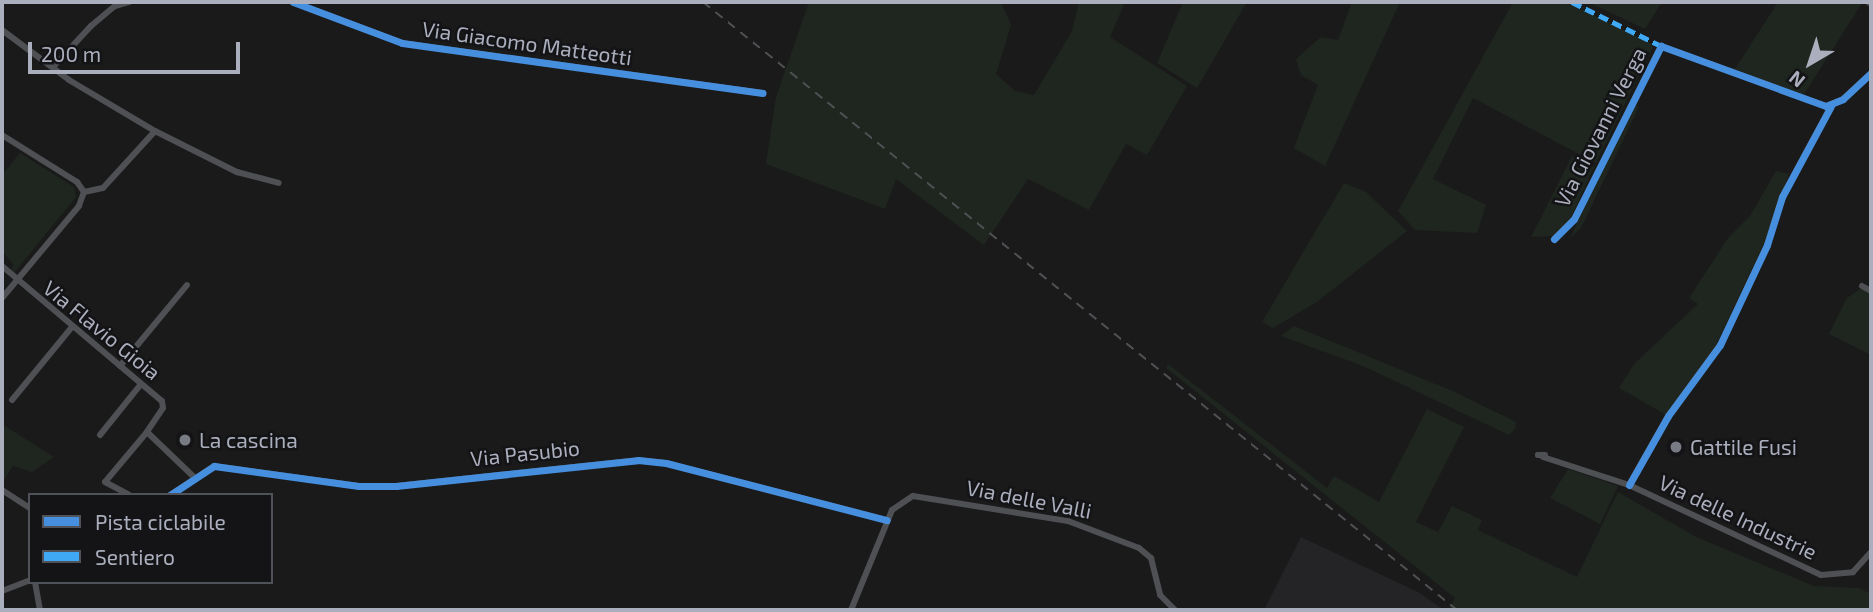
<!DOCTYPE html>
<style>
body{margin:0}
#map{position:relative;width:1873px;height:612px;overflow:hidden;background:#1a1a1b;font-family:"Exo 2",sans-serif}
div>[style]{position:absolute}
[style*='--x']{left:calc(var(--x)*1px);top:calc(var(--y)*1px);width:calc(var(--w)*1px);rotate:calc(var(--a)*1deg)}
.built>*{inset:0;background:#242427}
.green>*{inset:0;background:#1e261f}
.minor>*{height:6px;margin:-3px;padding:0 3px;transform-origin:3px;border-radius:3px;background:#4e5054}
.rail>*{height:2px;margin-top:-1px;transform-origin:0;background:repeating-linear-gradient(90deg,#4f5053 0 9px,transparent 0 16px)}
.quiet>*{height:5px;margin-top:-2.5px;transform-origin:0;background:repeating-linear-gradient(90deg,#3fa9f5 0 10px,transparent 0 15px)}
.cycleway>*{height:7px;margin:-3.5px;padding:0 3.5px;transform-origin:3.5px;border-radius:3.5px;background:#468fdf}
.dots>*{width:19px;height:19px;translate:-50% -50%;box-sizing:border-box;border:4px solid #141417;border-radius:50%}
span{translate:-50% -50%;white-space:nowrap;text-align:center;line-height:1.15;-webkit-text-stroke:5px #141417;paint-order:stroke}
.street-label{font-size:21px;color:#abafbd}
.poi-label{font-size:21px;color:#abafbd}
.left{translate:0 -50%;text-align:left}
.frame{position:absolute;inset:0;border:4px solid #abafbd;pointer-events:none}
.legend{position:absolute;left:28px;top:493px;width:245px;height:91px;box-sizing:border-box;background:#141417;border:2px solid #505259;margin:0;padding:9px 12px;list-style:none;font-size:21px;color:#abafbd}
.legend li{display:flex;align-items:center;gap:14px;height:35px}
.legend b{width:35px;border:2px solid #505259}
.north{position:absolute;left:1775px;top:28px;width:70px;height:70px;-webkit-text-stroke:5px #141417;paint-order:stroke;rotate:219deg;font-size:19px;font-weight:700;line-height:28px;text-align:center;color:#abafbd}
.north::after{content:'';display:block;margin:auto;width:24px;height:32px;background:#abafbd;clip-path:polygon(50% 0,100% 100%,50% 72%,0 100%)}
.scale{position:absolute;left:28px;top:42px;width:212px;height:32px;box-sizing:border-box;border:4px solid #abafbd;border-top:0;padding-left:9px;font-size:21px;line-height:24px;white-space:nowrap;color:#abafbd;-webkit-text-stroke:5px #141417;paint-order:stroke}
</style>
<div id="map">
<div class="built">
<div style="clip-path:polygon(1301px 537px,1418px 592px,1444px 610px,1264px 610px)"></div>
</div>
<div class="green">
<div style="clip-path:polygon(809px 2px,1001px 2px,1011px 25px,996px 74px,1015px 91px,1034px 95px,1072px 31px,1079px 2px,1125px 2px,1110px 37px,1187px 86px,1147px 155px,1126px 144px,1089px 210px,1028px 179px,984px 245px,896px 179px,885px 209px,766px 164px,776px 97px)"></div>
<div style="clip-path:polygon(1183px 2px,1247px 2px,1197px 88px,1157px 63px)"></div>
<div style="clip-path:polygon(1352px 2px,1400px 2px,1325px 166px,1294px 148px,1318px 85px,1301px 75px,1296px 59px,1321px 37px,1338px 40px)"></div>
<div style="clip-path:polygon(1513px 2px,1567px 2px,1654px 45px,1596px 163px,1473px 98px,1433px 179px,1486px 205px,1477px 233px,1415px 230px,1398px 211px)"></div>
<div style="clip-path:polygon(1588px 2px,1662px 2px,1645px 29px)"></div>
<div style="clip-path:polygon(1778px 2px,1862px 3px,1803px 96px,1735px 69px)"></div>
<div style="clip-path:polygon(1633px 103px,1639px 107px,1581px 228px,1570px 238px)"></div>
<div style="clip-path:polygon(20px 153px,74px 187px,76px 197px,14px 273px,11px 269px,14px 265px,2px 251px,2px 175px)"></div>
<div style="clip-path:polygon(1572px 156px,1594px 167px,1571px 217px,1553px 236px,1531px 237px)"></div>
<div style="clip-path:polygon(1776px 171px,1789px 174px,1764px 243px,1716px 345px,1666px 415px,1619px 388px,1634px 364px,1698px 304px,1689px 298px,1728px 238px,1750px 216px)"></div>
<div style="clip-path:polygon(1344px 183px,1366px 192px,1407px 231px,1317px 302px,1273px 328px,1262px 322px)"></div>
<div style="clip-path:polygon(1864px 286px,1871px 289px,1871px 355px,1829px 334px,1847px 298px)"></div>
<div style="clip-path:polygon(1294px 326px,1455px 392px,1516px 422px,1515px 429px,1509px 435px,1363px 366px,1281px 336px)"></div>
<div style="clip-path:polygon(1168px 364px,1327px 488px,1334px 476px,1379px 502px,1427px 409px,1464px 427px,1416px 522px,1438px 532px,1452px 506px,1482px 520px,1478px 530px,1577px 577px,1618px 492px,1696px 537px,1814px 586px,1859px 588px,1871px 594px,1871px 610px,1448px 610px,1455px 598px,1166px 368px)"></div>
<div style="clip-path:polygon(2px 425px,2px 424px,54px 457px,32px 472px,13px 466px,2px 483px)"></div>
<div style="clip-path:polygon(1568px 469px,1618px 486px,1600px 524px,1550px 498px)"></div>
</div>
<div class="minor">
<div style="--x:293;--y:2;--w:116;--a:20.6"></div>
<div style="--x:402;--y:43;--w:364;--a:7.9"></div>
<div style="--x:1868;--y:2;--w:4;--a:34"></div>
<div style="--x:2;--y:30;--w:84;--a:36.7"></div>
<div style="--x:69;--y:80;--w:100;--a:30.7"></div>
<div style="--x:155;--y:131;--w:92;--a:26.6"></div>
<div style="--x:237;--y:172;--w:43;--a:14.7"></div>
<div style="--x:53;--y:67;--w:56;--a:-47.2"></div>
<div style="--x:91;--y:26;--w:31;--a:-40"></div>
<div style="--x:115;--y:6;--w:15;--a:-16"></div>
<div style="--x:2;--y:135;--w:89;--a:32.1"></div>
<div style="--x:77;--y:182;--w:12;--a:55"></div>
<div style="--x:84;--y:192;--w:15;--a:110"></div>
<div style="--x:79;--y:206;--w:120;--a:129.9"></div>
<div style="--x:84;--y:192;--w:19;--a:-12"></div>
<div style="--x:103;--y:188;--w:77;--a:-47.6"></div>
<div style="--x:1554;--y:239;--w:28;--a:-45"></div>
<div style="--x:1574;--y:219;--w:194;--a:-63.3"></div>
<div style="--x:1661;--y:46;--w:176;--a:20"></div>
<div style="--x:1826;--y:106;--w:18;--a:-22"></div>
<div style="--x:1843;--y:99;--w:38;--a:-43"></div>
<div style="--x:2;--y:266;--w:209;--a:40.2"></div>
<div style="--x:162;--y:401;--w:7;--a:82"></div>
<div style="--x:163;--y:408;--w:29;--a:124"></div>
<div style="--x:147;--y:432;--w:65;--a:130"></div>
<div style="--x:105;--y:482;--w:27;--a:28"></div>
<div style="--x:1862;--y:286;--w:10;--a:29"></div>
<div style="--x:120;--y:366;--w:105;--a:-50.4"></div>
<div style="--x:12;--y:400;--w:94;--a:-50.6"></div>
<div style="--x:147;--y:432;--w:65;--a:43.8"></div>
<div style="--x:100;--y:435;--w:65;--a:-51.2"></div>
<div style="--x:1544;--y:455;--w:6;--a:180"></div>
<div style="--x:1538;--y:455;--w:7;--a:0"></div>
<div style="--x:1543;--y:457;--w:90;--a:18"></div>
<div style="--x:1629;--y:485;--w:212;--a:25.1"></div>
<div style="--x:1821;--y:575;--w:32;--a:-5"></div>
<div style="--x:1853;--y:572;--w:27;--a:-48"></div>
<div style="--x:1629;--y:485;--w:79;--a:-60.5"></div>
<div style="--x:1668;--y:416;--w:88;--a:-53.8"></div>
<div style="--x:1720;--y:345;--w:110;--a:-64.8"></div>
<div style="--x:1767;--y:245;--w:50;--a:-72.6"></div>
<div style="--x:1782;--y:197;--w:103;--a:-61.7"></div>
<div style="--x:2;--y:490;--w:33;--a:33"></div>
<div style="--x:170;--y:495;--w:53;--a:-33.4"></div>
<div style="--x:214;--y:466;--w:146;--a:7.9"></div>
<div style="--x:359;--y:486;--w:37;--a:0"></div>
<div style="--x:396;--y:486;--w:243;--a:-6.1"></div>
<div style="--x:638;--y:460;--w:28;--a:6"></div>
<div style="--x:666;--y:463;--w:228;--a:14.5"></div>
<div style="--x:35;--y:582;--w:28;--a:80"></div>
<div style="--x:2;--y:591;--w:30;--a:-21"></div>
<div style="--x:851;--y:610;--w:108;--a:-67.7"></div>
<div style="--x:892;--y:510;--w:25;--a:-34"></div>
<div style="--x:913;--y:496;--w:157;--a:9.2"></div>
<div style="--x:1068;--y:521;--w:76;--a:20.8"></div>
<div style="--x:1139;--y:548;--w:16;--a:40"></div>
<div style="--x:1151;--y:558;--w:38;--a:76"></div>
<div style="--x:1160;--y:595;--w:21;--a:45"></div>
</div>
<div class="rail">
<div style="--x:703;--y:2;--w:969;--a:38.88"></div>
</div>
<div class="quiet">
<div style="--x:1572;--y:2;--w:99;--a:26.3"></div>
</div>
<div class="cycleway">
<div style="--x:293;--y:2;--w:116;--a:20.6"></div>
<div style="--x:402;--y:43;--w:364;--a:7.9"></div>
<div style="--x:1554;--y:239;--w:28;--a:-45"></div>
<div style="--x:1574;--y:219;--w:194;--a:-63.3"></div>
<div style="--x:1661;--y:46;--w:176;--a:20"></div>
<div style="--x:1826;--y:106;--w:18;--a:-22"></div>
<div style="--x:1843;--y:99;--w:38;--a:-43"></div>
<div style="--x:1629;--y:485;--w:79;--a:-60.5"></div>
<div style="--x:1668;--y:416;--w:88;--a:-53.8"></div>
<div style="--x:1720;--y:345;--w:110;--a:-64.8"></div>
<div style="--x:1767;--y:245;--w:50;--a:-72.6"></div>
<div style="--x:1782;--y:197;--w:103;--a:-61.7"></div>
<div style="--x:170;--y:495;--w:53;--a:-33.4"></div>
<div style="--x:214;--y:466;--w:146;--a:7.9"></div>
<div style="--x:359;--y:486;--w:37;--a:0"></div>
<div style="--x:396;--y:486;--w:243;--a:-6.1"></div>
<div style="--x:638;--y:460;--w:28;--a:6"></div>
<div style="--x:666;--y:463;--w:228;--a:14.5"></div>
</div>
<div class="dots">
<div style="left:185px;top:440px;background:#787b84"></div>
<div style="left:1676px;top:447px;background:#787b84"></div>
</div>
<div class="street-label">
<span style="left:527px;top:43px;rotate:8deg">Via Giacomo Matteotti</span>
<span style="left:1600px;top:127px;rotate:-63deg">Via Giovanni Verga</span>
<span style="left:102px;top:330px;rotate:39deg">Via Flavio Gioia</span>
<span style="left:525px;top:453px;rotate:-6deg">Via Pasubio</span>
<span style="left:1029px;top:499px;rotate:11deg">Via delle Valli</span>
<span style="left:1738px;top:517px;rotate:25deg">Via delle Industrie</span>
</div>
<div class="poi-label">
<span class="left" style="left:199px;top:440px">La cascina</span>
<span class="left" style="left:1690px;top:447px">Gattile Fusi</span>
</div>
<div class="frame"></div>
<ul class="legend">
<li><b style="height:9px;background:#468fdf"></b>Pista ciclabile</li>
<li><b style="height:9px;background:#3fa9f5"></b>Sentiero</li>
</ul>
<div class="north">N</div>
<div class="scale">200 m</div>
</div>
